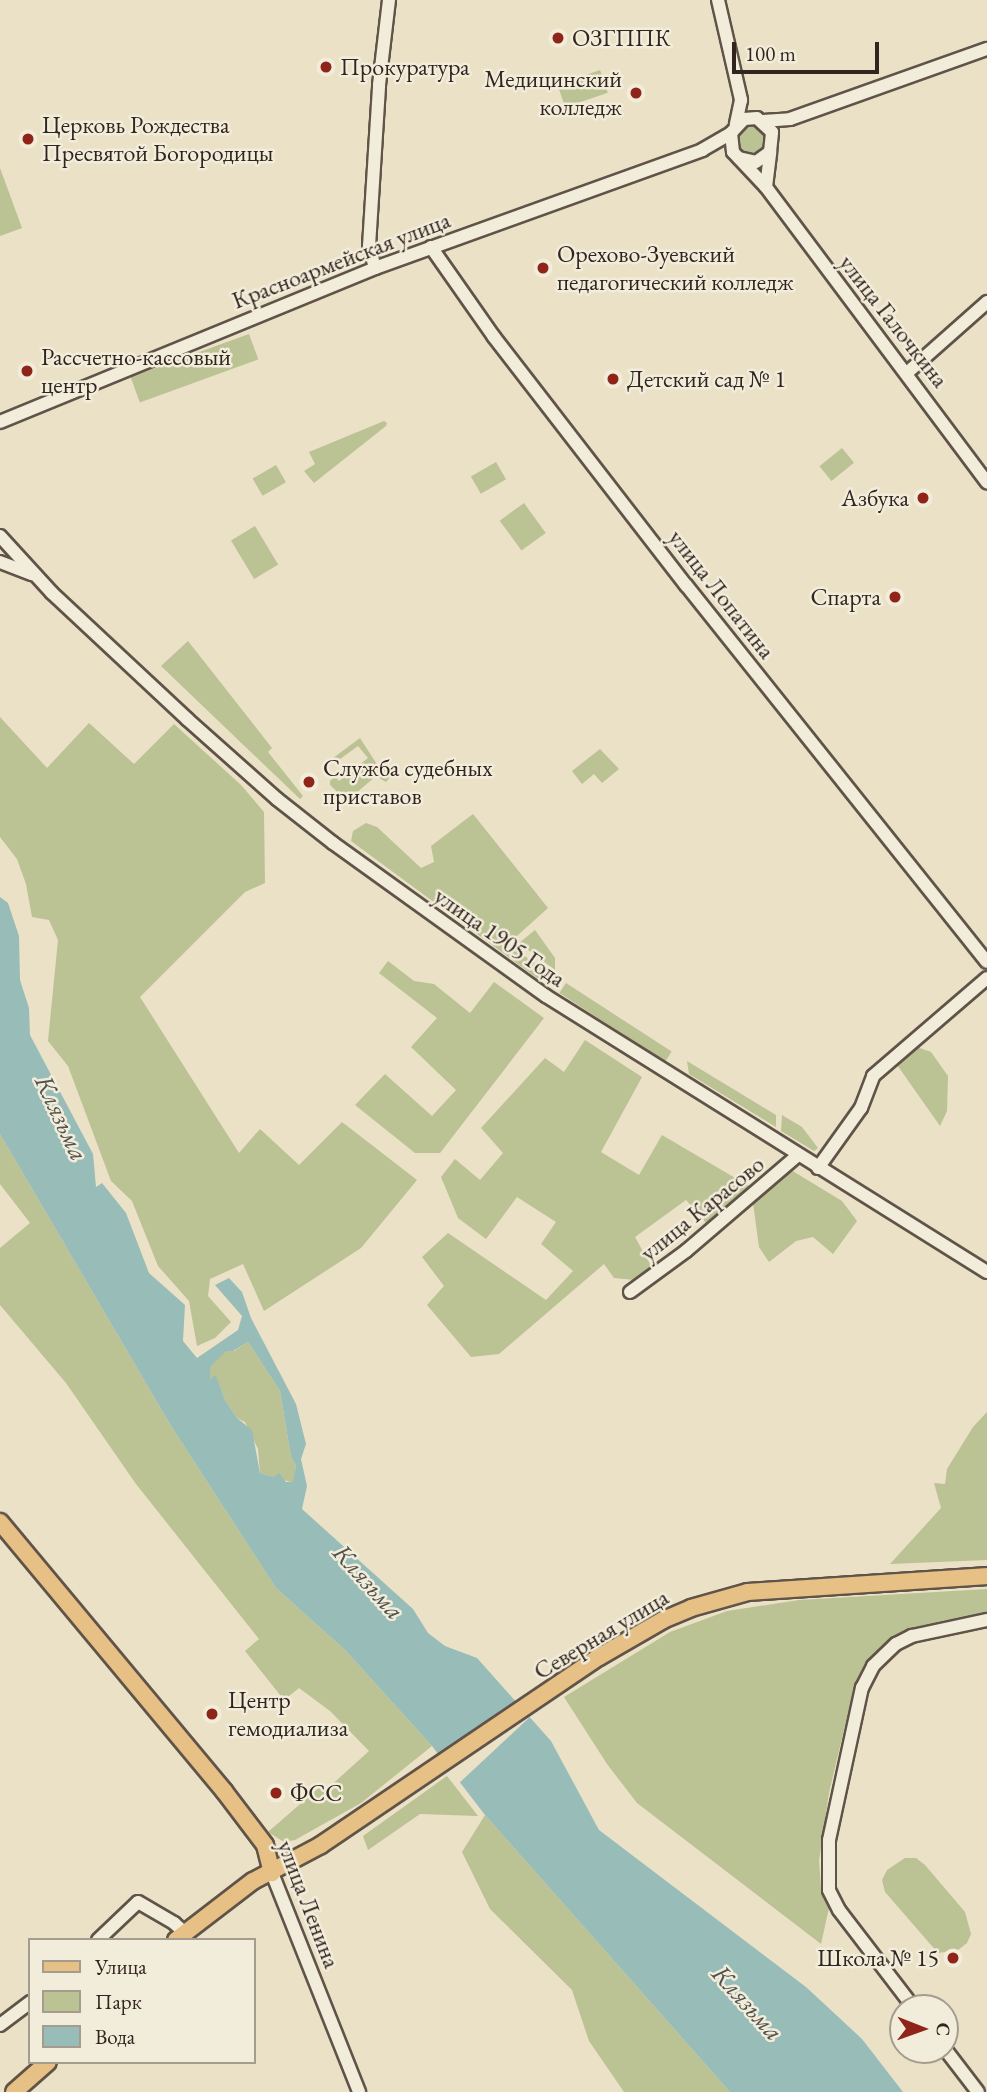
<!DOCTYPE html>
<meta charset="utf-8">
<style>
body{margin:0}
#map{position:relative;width:987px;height:2092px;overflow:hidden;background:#ebe1c7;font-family:"EB Garamond",serif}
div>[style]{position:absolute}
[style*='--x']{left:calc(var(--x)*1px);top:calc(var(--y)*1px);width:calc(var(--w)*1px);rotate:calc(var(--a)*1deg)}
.green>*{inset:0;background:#bbc293;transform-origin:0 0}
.round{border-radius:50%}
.water>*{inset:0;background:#98bdb9}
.pier>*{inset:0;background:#ebe1c7;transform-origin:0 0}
.roads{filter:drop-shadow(2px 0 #605348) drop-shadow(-2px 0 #605348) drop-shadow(0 2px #605348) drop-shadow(0 -2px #605348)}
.minor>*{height:12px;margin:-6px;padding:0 6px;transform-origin:6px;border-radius:6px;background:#f2ecdb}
.major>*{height:16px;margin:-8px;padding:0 8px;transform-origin:8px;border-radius:8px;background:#e6c084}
.dots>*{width:19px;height:19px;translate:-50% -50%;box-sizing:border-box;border:4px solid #f2ecdb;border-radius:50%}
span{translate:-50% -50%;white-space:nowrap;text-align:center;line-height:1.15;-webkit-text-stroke:5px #f2ecdb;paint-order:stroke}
.poi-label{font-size:24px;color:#32241e}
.left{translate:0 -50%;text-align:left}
.right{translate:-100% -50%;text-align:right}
.street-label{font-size:24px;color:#32241e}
.water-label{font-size:26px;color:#51524c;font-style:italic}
.legend{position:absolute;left:28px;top:1938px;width:228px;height:126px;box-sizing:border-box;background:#f2ecdb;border:2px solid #a59c8f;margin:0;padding:9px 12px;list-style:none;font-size:21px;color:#32241e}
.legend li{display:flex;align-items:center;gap:14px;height:35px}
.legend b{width:35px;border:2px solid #a59c8f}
.north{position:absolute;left:889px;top:1994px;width:70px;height:70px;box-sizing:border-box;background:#f2ecdb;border:2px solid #a59c8f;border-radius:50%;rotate:91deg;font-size:19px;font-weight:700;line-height:28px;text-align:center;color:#32241e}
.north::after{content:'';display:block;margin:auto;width:24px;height:32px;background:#8f2418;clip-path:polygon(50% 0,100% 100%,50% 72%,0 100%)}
.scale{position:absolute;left:732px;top:42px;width:147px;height:32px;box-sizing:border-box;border:4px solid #32241e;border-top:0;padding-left:9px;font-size:21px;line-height:24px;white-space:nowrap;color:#32241e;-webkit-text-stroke:5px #f2ecdb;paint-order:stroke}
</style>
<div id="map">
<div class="green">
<div style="left:600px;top:70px;width:24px;height:45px;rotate:71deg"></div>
<div class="round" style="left:736px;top:125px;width:30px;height:30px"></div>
<div style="clip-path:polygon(0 168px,22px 228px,0 236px)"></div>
<div style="left:249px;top:334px;width:27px;height:126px;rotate:70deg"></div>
<div style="clip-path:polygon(384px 421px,387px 423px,386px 426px,314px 483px,304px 471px,315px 464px,309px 452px)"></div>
<div style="left:842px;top:448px;width:19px;height:29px;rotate:51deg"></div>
<div style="left:496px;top:462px;width:20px;height:29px;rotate:60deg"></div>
<div style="left:276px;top:465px;width:20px;height:27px;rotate:60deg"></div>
<div style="left:524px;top:503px;width:37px;height:30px;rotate:54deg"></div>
<div style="left:255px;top:526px;width:45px;height:28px;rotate:59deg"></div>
<div style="clip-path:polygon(188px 641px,272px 748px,268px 752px,303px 796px,300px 799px,161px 666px)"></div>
<div style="clip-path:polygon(0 717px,47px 768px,89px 723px,134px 764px,174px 724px,241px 785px,264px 812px,265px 883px,245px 892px,140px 997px,239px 1153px,260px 1129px,299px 1165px,342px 1122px,417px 1180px,361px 1248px,264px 1311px,243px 1264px,210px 1279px,208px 1296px,231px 1322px,215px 1338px,197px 1346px,189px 1301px,158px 1266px,132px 1201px,111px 1181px,68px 1066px,48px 1041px,58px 940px,49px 920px,32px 917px,26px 884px,17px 859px,0 837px)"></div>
<div style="clip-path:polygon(360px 738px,378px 766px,386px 768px,391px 776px,386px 782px,376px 776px,347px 801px,330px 785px,330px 781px,335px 776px,339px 781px,368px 758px,358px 746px,336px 762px,333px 758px)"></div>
<div style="clip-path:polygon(600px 749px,619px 769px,602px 783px,594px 774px,582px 784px,572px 771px)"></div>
<div style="clip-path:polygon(473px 814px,548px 908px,507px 945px,551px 973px,541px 981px,351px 841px,353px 831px,366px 823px,377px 827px,421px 868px,434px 862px,431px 846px)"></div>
<div style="clip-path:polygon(535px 930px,555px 958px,555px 970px,519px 943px)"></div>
<div style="clip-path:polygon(388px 961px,414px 981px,434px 984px,470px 1013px,494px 982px,544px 1018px,440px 1153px,415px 1153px,355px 1105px,385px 1074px,432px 1116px,456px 1090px,411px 1047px,437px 1018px,379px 973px)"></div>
<div style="left:566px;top:983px;width:126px;height:12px;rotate:33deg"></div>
<div style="clip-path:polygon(585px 1040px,642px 1077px,601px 1152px,639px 1175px,662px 1135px,754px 1189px,707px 1224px,686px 1200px,635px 1237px,651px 1266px,635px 1280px,614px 1278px,604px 1264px,499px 1354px,471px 1357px,427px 1305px,444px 1286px,422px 1257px,448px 1233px,546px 1300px,573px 1271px,541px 1244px,556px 1222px,517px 1197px,486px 1239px,458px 1218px,441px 1177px,455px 1159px,480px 1180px,503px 1153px,481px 1128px,545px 1058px,564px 1072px)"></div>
<div style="clip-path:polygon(914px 1046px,931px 1052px,948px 1076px,947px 1111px,940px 1126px,895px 1062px)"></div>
<div style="clip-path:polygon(687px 1061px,776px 1115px,776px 1127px,689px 1074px)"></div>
<div style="clip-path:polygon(782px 1115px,802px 1127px,818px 1148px,814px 1151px,781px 1131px)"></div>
<div style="clip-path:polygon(0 1134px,171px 1426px,276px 1588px,345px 1650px,432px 1746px,361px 1803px,295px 1840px,284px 1842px,268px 1832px,322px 1785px,327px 1789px,369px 1751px,330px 1711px,299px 1688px,284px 1700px,245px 1651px,259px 1639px,136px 1484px,66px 1383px,0 1305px,0 1248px,30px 1223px,0 1184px)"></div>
<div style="clip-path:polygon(791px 1170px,842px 1201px,857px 1221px,833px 1254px,813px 1237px,796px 1241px,769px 1262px,759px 1247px,753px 1203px)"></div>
<div style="clip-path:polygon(248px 1342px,280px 1391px,291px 1457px,296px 1466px,294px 1483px,260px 1473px,258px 1449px,245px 1422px,237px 1418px,225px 1400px,216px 1376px,210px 1379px,209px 1367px,226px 1350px,234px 1351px)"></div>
<div style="clip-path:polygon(987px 1412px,987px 1560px,890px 1564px,941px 1508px,934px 1483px,945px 1484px,947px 1469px,973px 1427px)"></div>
<div style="clip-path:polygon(987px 1589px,987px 1615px,941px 1621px,891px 1637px,864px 1665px,855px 1683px,829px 1793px,819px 1861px,821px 1887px,829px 1908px,821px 1944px,637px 1803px,607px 1764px,564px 1697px,670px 1632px,727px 1611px,799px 1600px)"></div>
<div style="clip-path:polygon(447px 1776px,478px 1816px,420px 1814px,368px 1850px,363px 1836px)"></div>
<div style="clip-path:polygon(485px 1815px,730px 2092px,624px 2092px,589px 2041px,572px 1990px,490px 1909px,462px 1852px)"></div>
<div style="clip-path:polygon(905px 1858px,916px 1858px,925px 1865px,965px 1912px,971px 1934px,967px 1943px,958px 1950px,938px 1953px,885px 1892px,882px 1880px,887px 1870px)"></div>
</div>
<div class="water">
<div style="clip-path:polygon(evenodd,0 897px,8px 903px,19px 936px,20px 980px,29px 1008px,30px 1035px,93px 1154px,96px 1187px,102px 1183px,126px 1213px,149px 1273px,185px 1305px,183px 1341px,197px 1358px,238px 1330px,242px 1316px,215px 1285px,229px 1278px,242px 1292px,251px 1318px,296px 1404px,306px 1444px,301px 1459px,307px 1486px,302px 1509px,413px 1609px,428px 1633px,445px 1646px,477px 1658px,551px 1741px,599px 1830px,806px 1987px,862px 2039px,903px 2092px,730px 2092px,485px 1815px,432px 1746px,345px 1650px,276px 1588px,171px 1426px,0 1134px,0 897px,248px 1342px,280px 1391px,291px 1457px,296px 1466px,293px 1482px,286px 1482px,279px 1473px,274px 1477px,260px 1473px,252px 1430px,237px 1418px,225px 1400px,216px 1375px,210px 1379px,210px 1367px,226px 1351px,233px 1351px,248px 1342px)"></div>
</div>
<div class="pier">
<div style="left:517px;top:1699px;width:22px;height:100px;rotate:47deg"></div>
</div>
<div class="roads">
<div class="minor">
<div style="--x:718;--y:0;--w:103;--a:77"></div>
<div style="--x:741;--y:100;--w:25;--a:102"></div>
<div style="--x:763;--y:121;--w:27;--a:-4"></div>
<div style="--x:790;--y:119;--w:209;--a:-19.6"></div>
<div style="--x:731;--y:133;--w:19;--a:84"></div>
<div style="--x:733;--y:152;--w:48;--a:46.7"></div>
<div style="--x:766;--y:187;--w:369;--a:53.2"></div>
<div style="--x:739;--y:158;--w:17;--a:13"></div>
<div style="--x:756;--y:162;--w:17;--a:-36"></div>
<div style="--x:770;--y:152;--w:20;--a:-84"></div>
<div style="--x:772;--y:132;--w:19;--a:-137"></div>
<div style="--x:766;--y:187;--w:35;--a:-83"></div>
<div style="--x:431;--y:247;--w:110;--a:55"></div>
<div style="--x:494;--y:337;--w:314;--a:52.3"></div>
<div style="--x:686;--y:585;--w:482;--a:51.4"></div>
<div style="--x:375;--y:268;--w:23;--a:-105"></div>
<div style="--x:369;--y:246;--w:161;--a:-86.4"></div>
<div style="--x:379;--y:85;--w:86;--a:-83.3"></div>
<div style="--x:908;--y:372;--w:106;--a:-41.5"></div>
<div style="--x:0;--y:422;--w:405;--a:-22.3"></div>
<div style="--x:375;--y:268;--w:348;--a:-19.8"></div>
<div style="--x:702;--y:150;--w:34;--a:-30"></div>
<div style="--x:731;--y:133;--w:19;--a:-47"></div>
<div style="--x:744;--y:119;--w:13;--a:-4"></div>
<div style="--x:0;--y:536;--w:77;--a:47.6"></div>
<div style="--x:52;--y:593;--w:185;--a:43"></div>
<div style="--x:187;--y:719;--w:120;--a:41.6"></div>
<div style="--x:277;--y:799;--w:71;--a:38.2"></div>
<div style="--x:333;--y:843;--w:262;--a:35.7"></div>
<div style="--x:546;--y:996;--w:520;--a:32.04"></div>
<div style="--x:0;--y:562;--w:34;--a:21"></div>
<div style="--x:818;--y:1168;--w:74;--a:-54.4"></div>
<div style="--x:861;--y:1108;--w:34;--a:-69"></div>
<div style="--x:873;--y:1076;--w:150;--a:-40.7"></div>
<div style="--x:630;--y:1292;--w:69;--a:-36.2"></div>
<div style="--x:686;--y:1251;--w:148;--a:-40.6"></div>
<div style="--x:272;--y:1873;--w:236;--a:68.3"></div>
<div style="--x:98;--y:1940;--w:55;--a:-43.5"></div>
<div style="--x:138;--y:1902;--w:42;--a:30.3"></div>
<div style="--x:174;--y:1923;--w:13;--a:42"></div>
<div style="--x:914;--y:2008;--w:123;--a:-127.4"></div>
<div style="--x:839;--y:1910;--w:22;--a:-117"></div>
<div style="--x:829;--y:1890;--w:50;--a:-90"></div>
<div style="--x:829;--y:1840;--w:156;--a:-77.8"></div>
<div style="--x:862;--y:1688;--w:25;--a:-63"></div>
<div style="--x:873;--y:1666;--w:32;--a:-44"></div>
<div style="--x:896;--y:1644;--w:18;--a:-27"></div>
<div style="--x:912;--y:1636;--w:77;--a:-12"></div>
<div style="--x:0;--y:2025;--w:38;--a:-37"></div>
<div style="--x:945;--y:2049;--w:54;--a:52.5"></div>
</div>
<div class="major">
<div style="--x:0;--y:1522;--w:350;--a:50.2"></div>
<div style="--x:224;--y:1791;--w:68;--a:52.8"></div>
<div style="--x:265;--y:1845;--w:29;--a:76"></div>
<div style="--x:176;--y:1940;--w:97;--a:-37.5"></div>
<div style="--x:253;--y:1881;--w:77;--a:-27.9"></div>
<div style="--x:321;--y:1845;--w:336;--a:-34.1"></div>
<div style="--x:599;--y:1657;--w:74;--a:-30"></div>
<div style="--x:663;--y:1620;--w:30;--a:-23"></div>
<div style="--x:691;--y:1608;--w:59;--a:-15.7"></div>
<div style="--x:748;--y:1592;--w:240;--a:-3.8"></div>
<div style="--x:14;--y:2092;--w:45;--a:-41.4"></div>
</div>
</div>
<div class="dots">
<div style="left:558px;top:38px;background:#8f2418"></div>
<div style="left:326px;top:67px;background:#8f2418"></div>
<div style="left:636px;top:93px;background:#8f2418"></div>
<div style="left:28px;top:139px;background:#8f2418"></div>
<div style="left:543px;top:268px;background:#8f2418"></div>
<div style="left:27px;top:371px;background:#8f2418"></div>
<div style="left:613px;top:379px;background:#8f2418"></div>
<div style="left:923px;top:498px;background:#8f2418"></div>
<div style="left:895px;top:597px;background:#8f2418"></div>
<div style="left:309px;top:782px;background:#8f2418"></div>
<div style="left:212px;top:1714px;background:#8f2418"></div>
<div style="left:276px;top:1793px;background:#8f2418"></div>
<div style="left:953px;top:1958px;background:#8f2418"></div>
</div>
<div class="poi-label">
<span class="left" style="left:572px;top:38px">ОЗГППК</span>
<span class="left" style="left:340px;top:67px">Прокуратура</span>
<span class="right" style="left:622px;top:93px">Медицинский<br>колледж</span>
<span class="left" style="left:42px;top:139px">Церковь Рождества<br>Пресвятой Богородицы</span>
<span class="left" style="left:557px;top:268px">Орехово-Зуевский<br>педагогический колледж</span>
<span class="left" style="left:41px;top:371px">Рассчетно-кассовый<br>центр</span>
<span class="left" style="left:627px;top:379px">Детский сад № 1</span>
<span class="right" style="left:909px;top:498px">Азбука</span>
<span class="right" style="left:881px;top:597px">Спарта</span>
<span class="left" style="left:323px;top:782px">Служба судебных<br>приставов</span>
<span class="left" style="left:228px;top:1714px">Центр<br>гемодиализа</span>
<span class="left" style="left:290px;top:1793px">ФСС</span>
<span class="right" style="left:939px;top:1958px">Школа № 15</span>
</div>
<div class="street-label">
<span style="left:341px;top:260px;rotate:-21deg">Красноармейская улица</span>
<span style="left:894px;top:321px;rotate:52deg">улица Галочкина</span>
<span style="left:722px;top:594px;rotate:52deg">улица Лопатина</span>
<span style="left:500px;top:937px;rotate:35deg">улица 1905 Года</span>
<span style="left:702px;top:1208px;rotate:-39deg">улица Карасово</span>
<span style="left:601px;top:1634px;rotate:-31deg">Северная улица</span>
<span style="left:309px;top:1904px;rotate:69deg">улица Ленина</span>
</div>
<div class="water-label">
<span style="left:61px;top:1118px;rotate:65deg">Клязьма</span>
<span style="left:368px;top:1582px;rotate:48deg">Клязьма</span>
<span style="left:747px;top:2003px;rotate:48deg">Клязьма</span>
</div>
<ul class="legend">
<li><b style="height:9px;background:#e6c084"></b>Улица</li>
<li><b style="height:19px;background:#bbc293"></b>Парк</li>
<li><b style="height:19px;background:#98bdb9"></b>Вода</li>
</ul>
<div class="north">С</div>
<div class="scale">100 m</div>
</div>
